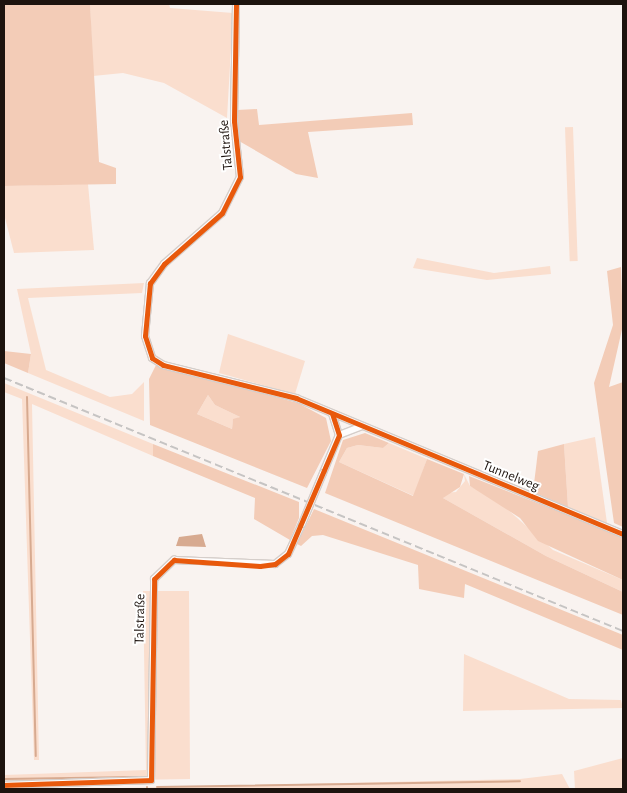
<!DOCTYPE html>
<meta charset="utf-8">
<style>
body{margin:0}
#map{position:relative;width:627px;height:793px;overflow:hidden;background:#f9f3f0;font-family:"Alegreya Sans",sans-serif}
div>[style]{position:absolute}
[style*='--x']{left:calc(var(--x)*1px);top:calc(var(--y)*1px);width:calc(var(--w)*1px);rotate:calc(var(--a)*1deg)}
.green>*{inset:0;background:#fadece;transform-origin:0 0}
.forest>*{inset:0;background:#f3ccb7}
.water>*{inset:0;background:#d7aa90}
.stream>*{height:2px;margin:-1px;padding:0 1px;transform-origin:1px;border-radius:1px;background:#d7aa90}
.roads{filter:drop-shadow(1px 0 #d5ceca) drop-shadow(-1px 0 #d5ceca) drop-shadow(0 1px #d5ceca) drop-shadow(0 -1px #d5ceca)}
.minor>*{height:6px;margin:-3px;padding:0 3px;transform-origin:3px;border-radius:3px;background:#fefdfd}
.rail>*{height:2px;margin-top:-1px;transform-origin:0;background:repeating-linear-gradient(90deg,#c6c4c3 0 8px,transparent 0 12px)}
.bridges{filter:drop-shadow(1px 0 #d5ceca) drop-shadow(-1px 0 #d5ceca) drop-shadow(0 1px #d5ceca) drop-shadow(0 -1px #d5ceca)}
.minor-bridge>*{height:6px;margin:-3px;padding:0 3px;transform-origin:3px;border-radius:3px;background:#fefdfd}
.cycleway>*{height:5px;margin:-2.5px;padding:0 2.5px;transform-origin:2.5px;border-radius:2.5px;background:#e8590c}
span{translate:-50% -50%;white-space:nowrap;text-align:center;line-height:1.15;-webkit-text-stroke:4px #fff;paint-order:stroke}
.street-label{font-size:14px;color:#1d130e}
.frame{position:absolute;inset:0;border:5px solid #1d130e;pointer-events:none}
</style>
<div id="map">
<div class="green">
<div style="clip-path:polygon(90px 4px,169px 4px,170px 8px,233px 13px,227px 118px,164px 83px,123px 73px,93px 76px)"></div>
<div style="left:573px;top:127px;width:134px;height:8px;rotate:88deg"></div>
<div style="clip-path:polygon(88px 184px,94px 250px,14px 253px,4px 214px,4px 186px)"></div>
<div style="clip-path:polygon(417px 258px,494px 273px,550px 266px,551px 274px,487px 280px,413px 268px)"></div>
<div style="clip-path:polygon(144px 283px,142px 293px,28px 298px,46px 370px,110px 397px,132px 394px,144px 382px,144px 421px,28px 373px,31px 354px,17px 289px)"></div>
<div style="clip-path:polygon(228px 334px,305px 361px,295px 394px,219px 373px)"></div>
<div style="clip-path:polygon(4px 383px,153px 444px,153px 456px,32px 404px,39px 760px,34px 760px,22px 399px,4px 392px)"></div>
<div style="clip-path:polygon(208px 395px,215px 405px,240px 417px,233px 420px,232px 429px,197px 414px)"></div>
<div style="clip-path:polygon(595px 437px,607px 523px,568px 507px,564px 444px)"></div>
<div style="clip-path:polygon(389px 443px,427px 459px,414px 496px,339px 462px,347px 448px,358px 445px,383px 448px)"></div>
<div style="clip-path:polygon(464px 474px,470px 486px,497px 500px,553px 550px,623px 580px,623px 592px,546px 556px,443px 498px,445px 493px,456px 492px,465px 481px)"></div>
<div style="clip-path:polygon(143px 591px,189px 591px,190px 779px,4px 782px,4px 775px,146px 770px)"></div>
<div style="clip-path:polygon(464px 654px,569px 699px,621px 700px,623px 708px,463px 711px)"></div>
<div style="clip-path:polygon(623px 758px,623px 789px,575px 789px,574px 771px)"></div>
<div style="clip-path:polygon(562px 774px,570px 789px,75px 789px,520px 779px)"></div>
</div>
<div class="forest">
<div style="clip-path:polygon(4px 4px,90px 4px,99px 162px,116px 168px,116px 184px,4px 186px)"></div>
<div style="clip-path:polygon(257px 109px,259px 125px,412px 113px,413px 125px,308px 132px,318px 178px,296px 174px,239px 141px,237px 110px)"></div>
<div style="clip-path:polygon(621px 267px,623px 325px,609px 387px,623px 382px,623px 527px,614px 523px,594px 383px,613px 325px,607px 271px)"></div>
<div style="clip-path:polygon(4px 351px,31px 354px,28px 373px,4px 363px)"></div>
<div style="clip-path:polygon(evenodd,156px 365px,298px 403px,326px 418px,331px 441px,307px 488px,150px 425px,149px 379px,156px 365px,208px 395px,215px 405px,240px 417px,233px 419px,232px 429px,197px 414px,208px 395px)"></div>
<div style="clip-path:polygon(365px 433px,389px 443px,383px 448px,358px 445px,347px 448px,339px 462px,413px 496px,427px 459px,464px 474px,460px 487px,443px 498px,546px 556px,623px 592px,623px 615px,325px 493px,343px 440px)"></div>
<div style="clip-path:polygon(153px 444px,299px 502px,299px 518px,290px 540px,254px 519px,255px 498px,153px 456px)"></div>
<div style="clip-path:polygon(564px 444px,568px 507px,533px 492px,538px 451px)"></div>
<div style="clip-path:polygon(469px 476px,623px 537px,623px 580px,538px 541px,520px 518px,470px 486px)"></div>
<div style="clip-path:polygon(314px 509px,623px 635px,623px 650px,465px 584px,464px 598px,419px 589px,418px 565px,323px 535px,312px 536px,301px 546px,297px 544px)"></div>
</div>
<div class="water">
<div style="clip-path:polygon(202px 534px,206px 547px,176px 546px,179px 537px)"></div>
</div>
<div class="stream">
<div style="--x:27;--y:397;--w:359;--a:88.6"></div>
<div style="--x:4;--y:779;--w:133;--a:-0.9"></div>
<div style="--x:157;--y:787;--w:363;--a:-0.9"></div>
<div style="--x:147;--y:789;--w:2;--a:-90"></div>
</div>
<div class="roads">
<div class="minor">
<div style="--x:236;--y:4;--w:117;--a:91"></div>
<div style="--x:234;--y:121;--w:56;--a:83.9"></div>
<div style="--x:240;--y:177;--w:40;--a:116.6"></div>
<div style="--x:222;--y:213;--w:77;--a:138.7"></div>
<div style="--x:164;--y:264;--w:24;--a:126"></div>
<div style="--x:150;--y:283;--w:53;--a:95.4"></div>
<div style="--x:145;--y:336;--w:23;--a:72"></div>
<div style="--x:152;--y:358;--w:13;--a:32"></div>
<div style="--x:163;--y:365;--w:137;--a:13.9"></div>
<div style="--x:296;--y:398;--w:354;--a:22.6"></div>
<div style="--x:339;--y:435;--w:25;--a:-21"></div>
<div style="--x:323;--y:473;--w:41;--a:-67.2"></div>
<div style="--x:339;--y:435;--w:22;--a:-108"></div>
<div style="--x:4;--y:785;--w:147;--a:-1.9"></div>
<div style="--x:151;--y:780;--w:201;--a:-89.1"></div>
<div style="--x:154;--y:579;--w:28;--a:-44"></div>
<div style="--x:174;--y:560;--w:101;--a:2.3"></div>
<div style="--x:275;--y:564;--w:16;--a:-38"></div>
<div style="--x:288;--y:554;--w:33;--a:-65"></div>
</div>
</div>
<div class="rail">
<div style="--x:4;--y:378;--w:669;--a:22.23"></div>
</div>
<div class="bridges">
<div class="minor-bridge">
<div style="--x:302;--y:524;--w:55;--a:-67.6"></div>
</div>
</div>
<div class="cycleway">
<div style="--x:236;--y:4;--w:117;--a:91"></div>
<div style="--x:234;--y:121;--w:56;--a:83.9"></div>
<div style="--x:240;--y:177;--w:40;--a:116.6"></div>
<div style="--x:222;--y:213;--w:77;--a:138.7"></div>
<div style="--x:164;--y:264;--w:24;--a:126"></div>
<div style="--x:150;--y:283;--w:53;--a:95.4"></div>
<div style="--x:145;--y:336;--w:23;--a:72"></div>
<div style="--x:152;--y:358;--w:13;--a:32"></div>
<div style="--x:163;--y:365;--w:137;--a:13.9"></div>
<div style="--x:296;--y:398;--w:354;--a:22.6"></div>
<div style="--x:4;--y:785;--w:147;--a:-1.9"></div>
<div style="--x:151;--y:780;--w:201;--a:-89.1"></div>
<div style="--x:154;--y:579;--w:28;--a:-44"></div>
<div style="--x:174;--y:560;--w:86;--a:4"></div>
<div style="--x:260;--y:566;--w:15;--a:-8"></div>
<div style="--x:275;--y:564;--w:16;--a:-38"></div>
<div style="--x:288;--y:554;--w:129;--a:-66.8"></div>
<div style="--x:339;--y:435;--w:22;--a:-108"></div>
</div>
<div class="street-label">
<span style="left:226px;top:145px;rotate:-95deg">Talstraße</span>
<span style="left:511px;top:476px;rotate:22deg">Tunnelweg</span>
<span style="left:140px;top:619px;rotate:-89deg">Talstraße</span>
</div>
<div class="frame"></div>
</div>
